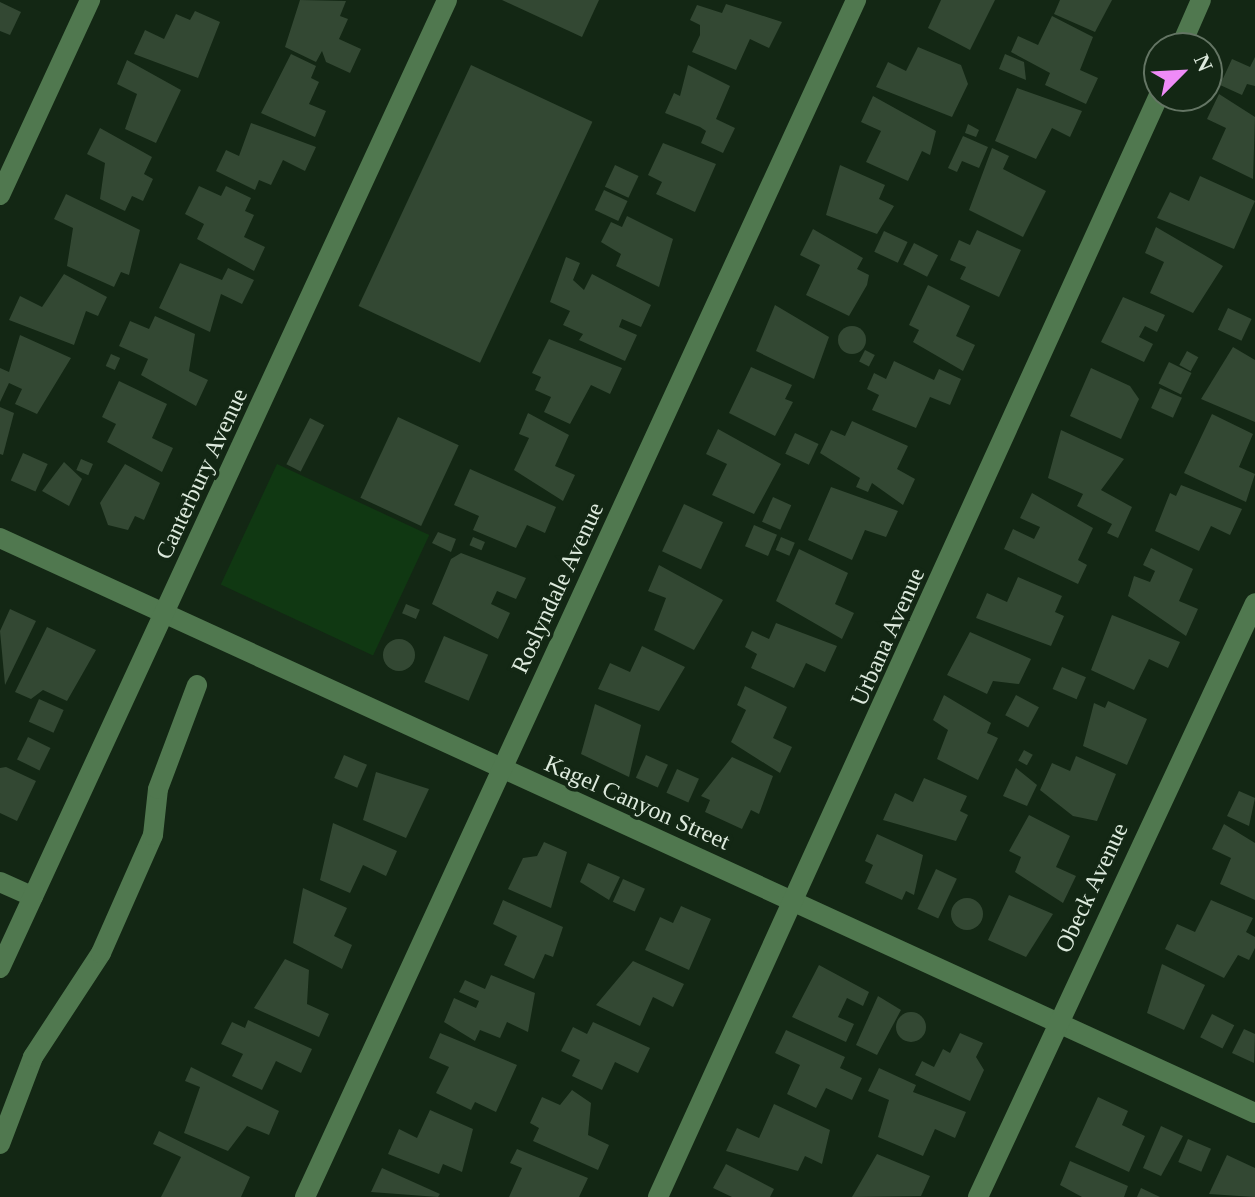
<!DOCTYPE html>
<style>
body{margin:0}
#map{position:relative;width:1255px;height:1197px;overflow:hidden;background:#132714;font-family:"Times New Roman",serif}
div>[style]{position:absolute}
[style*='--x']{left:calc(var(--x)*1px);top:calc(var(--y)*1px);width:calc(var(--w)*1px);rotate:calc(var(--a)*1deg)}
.green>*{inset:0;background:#103812;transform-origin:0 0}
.building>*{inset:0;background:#334833;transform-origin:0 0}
.round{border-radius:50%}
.minor>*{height:20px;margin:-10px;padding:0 10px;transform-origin:10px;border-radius:10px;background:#50784f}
span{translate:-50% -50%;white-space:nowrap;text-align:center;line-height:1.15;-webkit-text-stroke:7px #132714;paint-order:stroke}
.street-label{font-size:24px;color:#ddeadd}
.north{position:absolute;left:1143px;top:32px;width:80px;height:80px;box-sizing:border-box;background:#132714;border:2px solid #647564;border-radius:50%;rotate:66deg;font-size:22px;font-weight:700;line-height:32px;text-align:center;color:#ddeadd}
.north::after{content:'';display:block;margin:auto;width:28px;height:36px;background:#ef8bf7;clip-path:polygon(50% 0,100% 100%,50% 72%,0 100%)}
</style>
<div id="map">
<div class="green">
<div style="left:277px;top:464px;width:168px;height:133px;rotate:25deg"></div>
</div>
<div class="building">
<div style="clip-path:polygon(300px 0,346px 1px,340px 16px,348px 19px,339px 39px,361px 49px,350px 73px,326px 62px,322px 51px,316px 62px,285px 47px)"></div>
<div style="clip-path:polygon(502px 0,599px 0,582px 37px)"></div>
<div style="clip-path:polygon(941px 0,995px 0,970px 50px,928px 28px)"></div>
<div style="clip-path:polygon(1060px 0,1112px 0,1095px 32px,1054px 14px)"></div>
<div style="clip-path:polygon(0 2px,21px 12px,10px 35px,0 31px)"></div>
<div style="clip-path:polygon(726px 4px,782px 22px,769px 48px,750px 39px,736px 70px,692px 52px,700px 35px,700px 25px,690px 20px,697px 5px,722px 13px)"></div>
<div style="clip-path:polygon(195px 11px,220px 22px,198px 78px,134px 54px,145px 30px,164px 39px,176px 14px,190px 20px)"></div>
<div style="clip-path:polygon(1052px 16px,1093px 37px,1080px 70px,1098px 78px,1086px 104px,1045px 85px,1050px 73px,1011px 52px,1018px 36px,1038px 45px)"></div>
<div style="clip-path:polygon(918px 47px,961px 65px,968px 84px,952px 117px,876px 87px,888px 62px,906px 71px)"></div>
<div style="clip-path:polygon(291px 54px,316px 66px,311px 78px,319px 82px,309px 104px,326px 111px,315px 137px,261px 113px)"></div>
<div style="clip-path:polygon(1005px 54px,1024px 62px,1026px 80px,999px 69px)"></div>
<div style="clip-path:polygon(1255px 57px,1255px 86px,1247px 84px,1242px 95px,1220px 85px,1232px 59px,1250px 67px)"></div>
<div style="clip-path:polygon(127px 60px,181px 90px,156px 143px,125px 129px,137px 94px,117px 84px)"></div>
<div style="left:471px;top:65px;width:134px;height:266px;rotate:25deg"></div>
<div style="clip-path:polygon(688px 65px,730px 86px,716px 119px,735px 128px,723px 153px,701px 143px,706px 131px,700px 127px,665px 113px,674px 93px,680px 96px)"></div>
<div style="clip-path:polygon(1017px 88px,1082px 111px,1070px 137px,1052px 128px,1036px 159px,995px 141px)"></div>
<div style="clip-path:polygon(1219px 94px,1255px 117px,1253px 179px,1212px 159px,1226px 128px,1207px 119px)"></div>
<div style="clip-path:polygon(873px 96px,936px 131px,930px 155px,922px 151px,908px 181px,866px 162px,881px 131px,861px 122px)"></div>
<div style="clip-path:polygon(251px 123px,316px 147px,305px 171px,283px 160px,271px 185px,259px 180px,255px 190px,216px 171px,226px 150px,239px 156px)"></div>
<div style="clip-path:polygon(968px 124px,979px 130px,976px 137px,965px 133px)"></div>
<div style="clip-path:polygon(100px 128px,152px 157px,144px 174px,153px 179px,143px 201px,132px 196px,125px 211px,100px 199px,105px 163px,87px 154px)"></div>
<div style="clip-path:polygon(963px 136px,988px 147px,979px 168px,962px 161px,957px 172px,948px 168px)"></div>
<div style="clip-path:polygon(663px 143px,716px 164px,695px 212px,656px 194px,662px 182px,648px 175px)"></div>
<div style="clip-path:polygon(992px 148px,1009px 156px,1003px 169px,1046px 191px,1023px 237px,969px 210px)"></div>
<div style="left:615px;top:165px;width:26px;height:24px;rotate:25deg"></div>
<div style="clip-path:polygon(840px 165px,885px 185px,879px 199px,894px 206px,877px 234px,826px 215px)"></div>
<div style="clip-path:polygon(1200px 176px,1255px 201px,1234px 249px,1157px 218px,1170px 192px,1189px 201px)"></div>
<div style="clip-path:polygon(199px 186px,221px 196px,226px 186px,251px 198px,245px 211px,254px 215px,244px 237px,265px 247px,254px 271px,197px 239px,204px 224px,185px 214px)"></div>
<div style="left:604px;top:190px;width:26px;height:22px;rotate:25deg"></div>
<div style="clip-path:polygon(66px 194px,140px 230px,129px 275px,121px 272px,114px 287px,67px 266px,73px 228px,54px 219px)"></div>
<div style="clip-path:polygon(627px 216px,673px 239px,659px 287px,616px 266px,621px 254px,601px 242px,611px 222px,622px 227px)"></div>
<div style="clip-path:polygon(1156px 227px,1223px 266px,1193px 313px,1150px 293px,1164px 262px,1145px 253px)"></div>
<div style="clip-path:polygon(813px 229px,863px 258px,857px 269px,869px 275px,867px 285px,849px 316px,806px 295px,820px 265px,800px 255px)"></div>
<div style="clip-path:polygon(977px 230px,1021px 250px,999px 297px,960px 279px,966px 267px,950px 260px,959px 240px,970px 245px)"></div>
<div style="left:884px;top:231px;width:26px;height:23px;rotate:25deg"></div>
<div style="left:914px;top:243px;width:27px;height:24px;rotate:27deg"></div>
<div style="clip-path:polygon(566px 257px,580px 263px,573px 280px,584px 290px,592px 274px,651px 305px,641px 327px,622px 319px,619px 327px,637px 335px,625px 361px,579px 340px,583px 334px,563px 325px,570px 311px,550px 302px)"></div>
<div style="clip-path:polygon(180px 263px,222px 280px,228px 268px,254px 280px,242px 304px,221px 294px,210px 332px,159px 308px)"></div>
<div style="clip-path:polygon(64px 274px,107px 297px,98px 316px,86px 311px,74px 345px,9px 320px,20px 296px,42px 307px)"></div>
<div style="clip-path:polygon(928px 285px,970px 306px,956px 336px,975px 345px,963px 371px,913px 342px,919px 330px,909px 325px)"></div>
<div style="clip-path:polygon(1123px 297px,1165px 315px,1157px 332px,1145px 326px,1139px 337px,1153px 344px,1144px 362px,1101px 342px)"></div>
<div style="clip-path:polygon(775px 305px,829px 337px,814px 379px,756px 351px)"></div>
<div style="left:1228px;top:308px;width:26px;height:24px;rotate:25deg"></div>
<div style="clip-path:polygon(155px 316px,195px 334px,189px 371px,208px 380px,196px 406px,141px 375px,148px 359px,119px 346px,130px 321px,149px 329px)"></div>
<div class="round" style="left:838px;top:326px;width:28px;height:28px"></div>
<div style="clip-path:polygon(20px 335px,71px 358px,37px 414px,15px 404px,22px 389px,9px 383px,0 402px,0 368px,9px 372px)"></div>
<div style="clip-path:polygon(549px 339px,622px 368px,610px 394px,591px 385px,570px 424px,544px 412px,551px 397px,535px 390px,541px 377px,532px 373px)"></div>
<div style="clip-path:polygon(1233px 347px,1255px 360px,1255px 422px,1201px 399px)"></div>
<div style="left:865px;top:350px;width:11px;height:13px;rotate:27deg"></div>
<div style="left:1187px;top:351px;width:13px;height:16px;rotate:29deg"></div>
<div style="left:111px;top:354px;width:10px;height:13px;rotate:24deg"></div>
<div style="clip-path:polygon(894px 361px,934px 380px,939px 369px,961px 379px,950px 405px,930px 397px,916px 428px,872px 410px,879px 395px,867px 389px,874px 373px,886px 379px)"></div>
<div style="left:1169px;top:362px;width:25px;height:24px;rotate:26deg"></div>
<div style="clip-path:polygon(751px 367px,792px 385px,785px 399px,793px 402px,775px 436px,729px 413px)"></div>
<div style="clip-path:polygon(1091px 368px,1130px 386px,1139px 399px,1121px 439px,1070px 416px)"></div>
<div style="clip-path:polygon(119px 381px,167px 404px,152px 438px,173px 448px,162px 472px,107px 442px,116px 424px,102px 417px)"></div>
<div style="left:1160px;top:388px;width:24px;height:22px;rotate:24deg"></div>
<div style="clip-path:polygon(0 407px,14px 413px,3px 455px,0 454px)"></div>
<div style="clip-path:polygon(528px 413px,569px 435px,555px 466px,575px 475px,563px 501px,514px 470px,529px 438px,519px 434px)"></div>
<div style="clip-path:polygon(1212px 414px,1253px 434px,1239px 467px,1255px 474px,1246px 502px,1184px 473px)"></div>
<div style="left:398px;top:417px;width:67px;height:89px;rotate:25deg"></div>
<div style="left:310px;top:418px;width:16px;height:52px;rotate:27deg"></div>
<div style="clip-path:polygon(852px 421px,908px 446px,897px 469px,915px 479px,903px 505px,872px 483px,868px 492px,856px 487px,860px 478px,820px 453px,831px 430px,845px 436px)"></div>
<div style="clip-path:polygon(718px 429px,781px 464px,754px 514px,712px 495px,727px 464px,706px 454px)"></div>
<div style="clip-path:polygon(1061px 430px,1124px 459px,1101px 490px,1132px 507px,1118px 538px,1107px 533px,1112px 524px,1077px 506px,1083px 494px,1048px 478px)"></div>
<div style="left:795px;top:433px;width:26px;height:23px;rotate:25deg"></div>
<div style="left:23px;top:453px;width:27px;height:30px;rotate:24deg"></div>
<div style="left:81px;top:459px;width:13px;height:12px;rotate:23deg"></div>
<div style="clip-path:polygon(64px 462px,82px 479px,69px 506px,42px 491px)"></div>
<div style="clip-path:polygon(125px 464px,160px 483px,144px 520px,135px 516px,128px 530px,108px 525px,100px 503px)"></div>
<div style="clip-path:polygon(470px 469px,556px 507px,545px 533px,527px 525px,516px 548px,473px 530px,479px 516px,454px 505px)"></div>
<div style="clip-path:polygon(1181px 485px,1242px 509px,1230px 535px,1211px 526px,1199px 551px,1155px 531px,1170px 493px,1176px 496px)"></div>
<div style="clip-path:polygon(831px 487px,898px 511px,886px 537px,865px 530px,852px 560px,808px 540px)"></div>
<div style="clip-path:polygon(1032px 493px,1093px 528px,1078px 560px,1087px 565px,1078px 584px,1004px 549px,1013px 529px,1034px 539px,1040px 527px,1020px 518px)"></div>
<div style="left:773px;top:497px;width:20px;height:27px;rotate:24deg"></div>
<div style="left:684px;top:504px;width:43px;height:52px;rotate:25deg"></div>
<div style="left:754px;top:525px;width:25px;height:23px;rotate:23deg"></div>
<div style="clip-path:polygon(438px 532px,456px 539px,451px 552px,432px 543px)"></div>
<div style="left:473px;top:537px;width:13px;height:9px;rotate:23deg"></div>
<div style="left:781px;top:537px;width:15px;height:14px;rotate:23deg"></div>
<div style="clip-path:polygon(1151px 548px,1193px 569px,1179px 601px,1198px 609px,1186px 636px,1128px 596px,1134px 576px,1150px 582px,1155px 571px,1143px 565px)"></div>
<div style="clip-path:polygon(799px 549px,848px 573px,835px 604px,854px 613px,842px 639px,776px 601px)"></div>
<div style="clip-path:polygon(461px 553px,526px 578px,516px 599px,497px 591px,491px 604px,510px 613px,498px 639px,432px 604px,451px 559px)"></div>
<div style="clip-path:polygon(659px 565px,723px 600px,694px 650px,654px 630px,666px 598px,648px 591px)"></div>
<div style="clip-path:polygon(1018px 577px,1062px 596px,1055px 612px,1064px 616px,1051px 646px,976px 618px,987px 593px,1007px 602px)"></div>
<div style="left:406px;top:604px;width:15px;height:10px;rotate:23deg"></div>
<div style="clip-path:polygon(10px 609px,36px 621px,5px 685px,0 631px)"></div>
<div style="clip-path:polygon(1112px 615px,1180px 642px,1168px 668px,1149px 659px,1134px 690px,1091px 670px)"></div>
<div style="clip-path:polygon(776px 623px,837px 646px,825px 672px,806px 663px,794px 688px,751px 668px,757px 654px,745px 647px,752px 631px,769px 639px)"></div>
<div style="clip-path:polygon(47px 627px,96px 650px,67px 701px,43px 690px,31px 699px,15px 692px)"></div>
<div style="clip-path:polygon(970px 632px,1031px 659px,1019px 684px,993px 681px,987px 694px,947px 675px)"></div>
<div style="left:444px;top:636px;width:48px;height:50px;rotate:23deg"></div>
<div class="round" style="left:383px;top:639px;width:32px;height:32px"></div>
<div style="clip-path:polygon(642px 646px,685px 667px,659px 711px,598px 689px,610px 663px,630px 672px)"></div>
<div style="left:1062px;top:667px;width:26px;height:24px;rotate:23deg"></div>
<div style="clip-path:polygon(745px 686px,787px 707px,773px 738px,792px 747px,780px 773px,731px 742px,746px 710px,737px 705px)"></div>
<div style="clip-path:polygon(944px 695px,991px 723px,987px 733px,998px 738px,978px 780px,937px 759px,948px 730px,933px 720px)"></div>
<div style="left:1016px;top:695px;width:26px;height:23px;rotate:28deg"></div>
<div style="left:39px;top:699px;width:27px;height:25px;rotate:24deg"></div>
<div style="clip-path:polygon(1108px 701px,1147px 719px,1127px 765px,1083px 746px,1094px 703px,1105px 708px)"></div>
<div style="clip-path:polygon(595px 704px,641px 725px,629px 777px,581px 754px)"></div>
<div style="left:28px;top:737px;width:25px;height:25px;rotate:26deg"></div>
<div style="left:1024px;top:750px;width:10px;height:12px;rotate:29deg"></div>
<div style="left:344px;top:755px;width:25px;height:25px;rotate:23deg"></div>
<div style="left:646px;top:755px;width:24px;height:25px;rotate:24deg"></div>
<div style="clip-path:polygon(1076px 756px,1116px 774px,1097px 821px,1073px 816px,1040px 790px,1052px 763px,1070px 771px)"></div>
<div style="clip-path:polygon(732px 757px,773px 776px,759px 814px,751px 810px,742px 829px,705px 812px,710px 800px,701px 796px)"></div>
<div style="clip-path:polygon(6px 767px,36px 781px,17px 821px,0 813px,0 768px)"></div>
<div style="clip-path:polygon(1016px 768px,1037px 785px,1027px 806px,1003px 796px)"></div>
<div style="left:677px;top:769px;width:24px;height:26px;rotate:24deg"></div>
<div style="clip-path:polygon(376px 772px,429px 789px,406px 838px,363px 820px)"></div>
<div style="clip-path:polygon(924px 778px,967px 796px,960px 811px,968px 815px,956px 841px,883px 820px,895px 793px,913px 802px)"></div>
<div style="clip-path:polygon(1239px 791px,1255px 798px,1249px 826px,1227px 816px)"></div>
<div style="clip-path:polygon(1029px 815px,1070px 836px,1056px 867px,1076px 876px,1063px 903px,1015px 872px,1021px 857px,1009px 851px)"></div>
<div style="clip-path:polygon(333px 823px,397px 851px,386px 876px,363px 865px,350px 893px,320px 880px)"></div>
<div style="clip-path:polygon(1224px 824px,1255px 843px,1255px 900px,1220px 884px,1231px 858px,1212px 849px)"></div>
<div style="clip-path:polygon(877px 834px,923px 855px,914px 895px,906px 891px,902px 900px,865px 883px,873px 865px,865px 861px)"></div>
<div style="clip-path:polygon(544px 842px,567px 852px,551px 908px,508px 889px,523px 858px,537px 856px)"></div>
<div style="clip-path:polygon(588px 863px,620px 877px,609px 900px,580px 882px)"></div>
<div style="left:936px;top:869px;width:23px;height:44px;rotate:25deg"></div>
<div style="left:623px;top:879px;width:24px;height:25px;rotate:24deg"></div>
<div style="clip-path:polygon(303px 888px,347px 908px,334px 936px,352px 945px,342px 969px,293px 943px)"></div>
<div style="clip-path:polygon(1009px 895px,1053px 914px,1026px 957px,988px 940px)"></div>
<div class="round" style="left:951px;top:898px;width:32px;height:32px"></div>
<div style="clip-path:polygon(503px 900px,563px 927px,553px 957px,545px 954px,534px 979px,504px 965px,517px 936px,493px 924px)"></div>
<div style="clip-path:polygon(1211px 900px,1253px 918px,1246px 932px,1255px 937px,1255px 948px,1249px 960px,1238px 955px,1224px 978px,1165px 949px,1177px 924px,1195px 932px)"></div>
<div style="clip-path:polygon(681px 906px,711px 919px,689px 970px,645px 950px,660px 917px,673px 923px)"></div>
<div style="clip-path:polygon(285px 959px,309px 970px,307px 1004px,329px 1014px,319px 1037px,254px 1008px)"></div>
<div style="clip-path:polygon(633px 961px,684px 984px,673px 1007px,653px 997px,640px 1026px,596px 1005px)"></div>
<div style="clip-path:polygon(1162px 964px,1205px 985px,1184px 1030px,1147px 1013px)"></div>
<div style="clip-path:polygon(819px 965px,869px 992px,863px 1006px,847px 998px,838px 1017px,854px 1024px,846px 1042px,792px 1017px)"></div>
<div style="clip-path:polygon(491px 975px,535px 993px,528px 1032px,507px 1022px,500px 1038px,480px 1030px,475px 1041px,444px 1022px,454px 998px,476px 1008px,479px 1001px,459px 992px,465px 980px,485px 989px)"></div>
<div style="clip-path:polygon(878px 996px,901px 1010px,877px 1055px,856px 1045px)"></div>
<div class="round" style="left:896px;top:1012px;width:30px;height:30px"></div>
<div style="left:1212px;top:1014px;width:25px;height:26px;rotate:27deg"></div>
<div style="clip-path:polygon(248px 1020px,312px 1049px,301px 1073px,276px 1061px,262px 1090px,232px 1076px,243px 1054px,221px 1044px,232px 1022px,245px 1028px)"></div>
<div style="clip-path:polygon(593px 1022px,650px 1048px,638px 1073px,615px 1062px,602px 1090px,572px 1076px,580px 1060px,561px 1051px,573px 1027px,587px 1034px)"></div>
<div style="clip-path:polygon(1244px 1029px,1255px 1034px,1254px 1063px,1232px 1053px)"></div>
<div style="clip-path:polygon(786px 1030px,845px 1057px,840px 1068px,862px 1078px,852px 1100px,826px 1088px,816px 1108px,787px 1094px,800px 1065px,775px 1053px)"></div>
<div style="clip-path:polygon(440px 1033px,517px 1065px,496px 1112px,475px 1102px,471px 1110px,436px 1093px,449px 1067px,429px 1058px)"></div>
<div style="clip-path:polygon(960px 1033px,983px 1043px,976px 1057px,984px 1070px,970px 1101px,915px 1075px,922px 1061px,934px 1067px,943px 1049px,950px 1053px)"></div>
<div style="clip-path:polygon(191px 1067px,279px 1111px,269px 1135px,247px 1126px,228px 1151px,184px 1133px,200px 1087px,185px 1081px)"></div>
<div style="clip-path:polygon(879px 1068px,916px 1085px,913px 1092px,966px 1112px,955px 1138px,935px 1129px,923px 1156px,878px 1137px,889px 1100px,868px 1091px)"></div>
<div style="clip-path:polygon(572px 1090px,591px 1103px,588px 1135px,609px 1145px,598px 1170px,533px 1141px,539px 1128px,530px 1123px,542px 1097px,560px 1105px)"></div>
<div style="clip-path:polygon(1098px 1097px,1128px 1111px,1122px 1125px,1145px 1136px,1129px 1172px,1075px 1147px)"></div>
<div style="clip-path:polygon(774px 1104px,830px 1130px,822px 1164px,805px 1156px,798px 1171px,726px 1151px,737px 1128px,759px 1138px)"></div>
<div style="clip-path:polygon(430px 1110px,473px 1129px,462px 1172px,443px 1164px,439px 1174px,388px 1154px,399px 1129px,417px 1138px)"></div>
<div style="clip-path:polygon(1161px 1126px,1183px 1136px,1161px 1176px,1143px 1168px)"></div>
<div style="clip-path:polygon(159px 1131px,250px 1177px,241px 1197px,161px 1197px,181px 1157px,153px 1144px)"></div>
<div style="left:1188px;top:1139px;width:25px;height:25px;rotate:23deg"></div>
<div style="clip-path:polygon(517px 1149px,588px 1178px,579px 1197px,509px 1197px,522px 1168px,510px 1163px)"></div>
<div style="clip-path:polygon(877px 1154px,930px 1176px,921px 1196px,852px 1197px)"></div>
<div style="clip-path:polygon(1227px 1155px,1255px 1168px,1255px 1197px,1209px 1194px)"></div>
<div style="clip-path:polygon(1070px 1161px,1128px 1186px,1124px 1197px,1082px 1197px,1060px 1185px)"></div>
<div style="clip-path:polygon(726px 1164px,774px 1189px,770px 1197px,732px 1197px,713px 1188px)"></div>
<div style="clip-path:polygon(382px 1168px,440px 1194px,438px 1197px,371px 1192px)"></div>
<div style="clip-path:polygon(1141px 1188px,1160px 1197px,1137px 1197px)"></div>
</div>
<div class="minor">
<div style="--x:1180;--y:48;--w:52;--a:-66.4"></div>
<div style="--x:0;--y:195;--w:215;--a:-65.2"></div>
<div style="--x:0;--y:538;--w:1380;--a:24.62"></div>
<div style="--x:0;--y:882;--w:36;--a:24"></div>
<div style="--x:0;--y:968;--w:1066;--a:-65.21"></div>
<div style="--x:0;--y:1144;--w:93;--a:-69.2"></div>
<div style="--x:33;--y:1057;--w:124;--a:-56.8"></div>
<div style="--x:101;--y:953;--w:129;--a:-66.2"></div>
<div style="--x:153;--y:835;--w:46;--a:-83.8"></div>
<div style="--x:158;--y:789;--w:111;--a:-69.4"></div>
<div style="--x:305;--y:1197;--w:1318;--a:-65.28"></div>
<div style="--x:658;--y:1197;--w:1211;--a:-65.55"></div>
<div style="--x:978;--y:1197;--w:655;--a:-65"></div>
</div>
<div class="street-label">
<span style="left:202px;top:474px;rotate:-65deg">Canterbury Avenue</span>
<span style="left:558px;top:588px;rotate:-65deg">Roslyndale Avenue</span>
<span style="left:888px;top:637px;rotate:-66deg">Urbana Avenue</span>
<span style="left:637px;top:803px;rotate:24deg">Kagel Canyon Street</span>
<span style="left:1092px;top:888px;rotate:-65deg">Obeck Avenue</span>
</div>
<div class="north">N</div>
</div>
